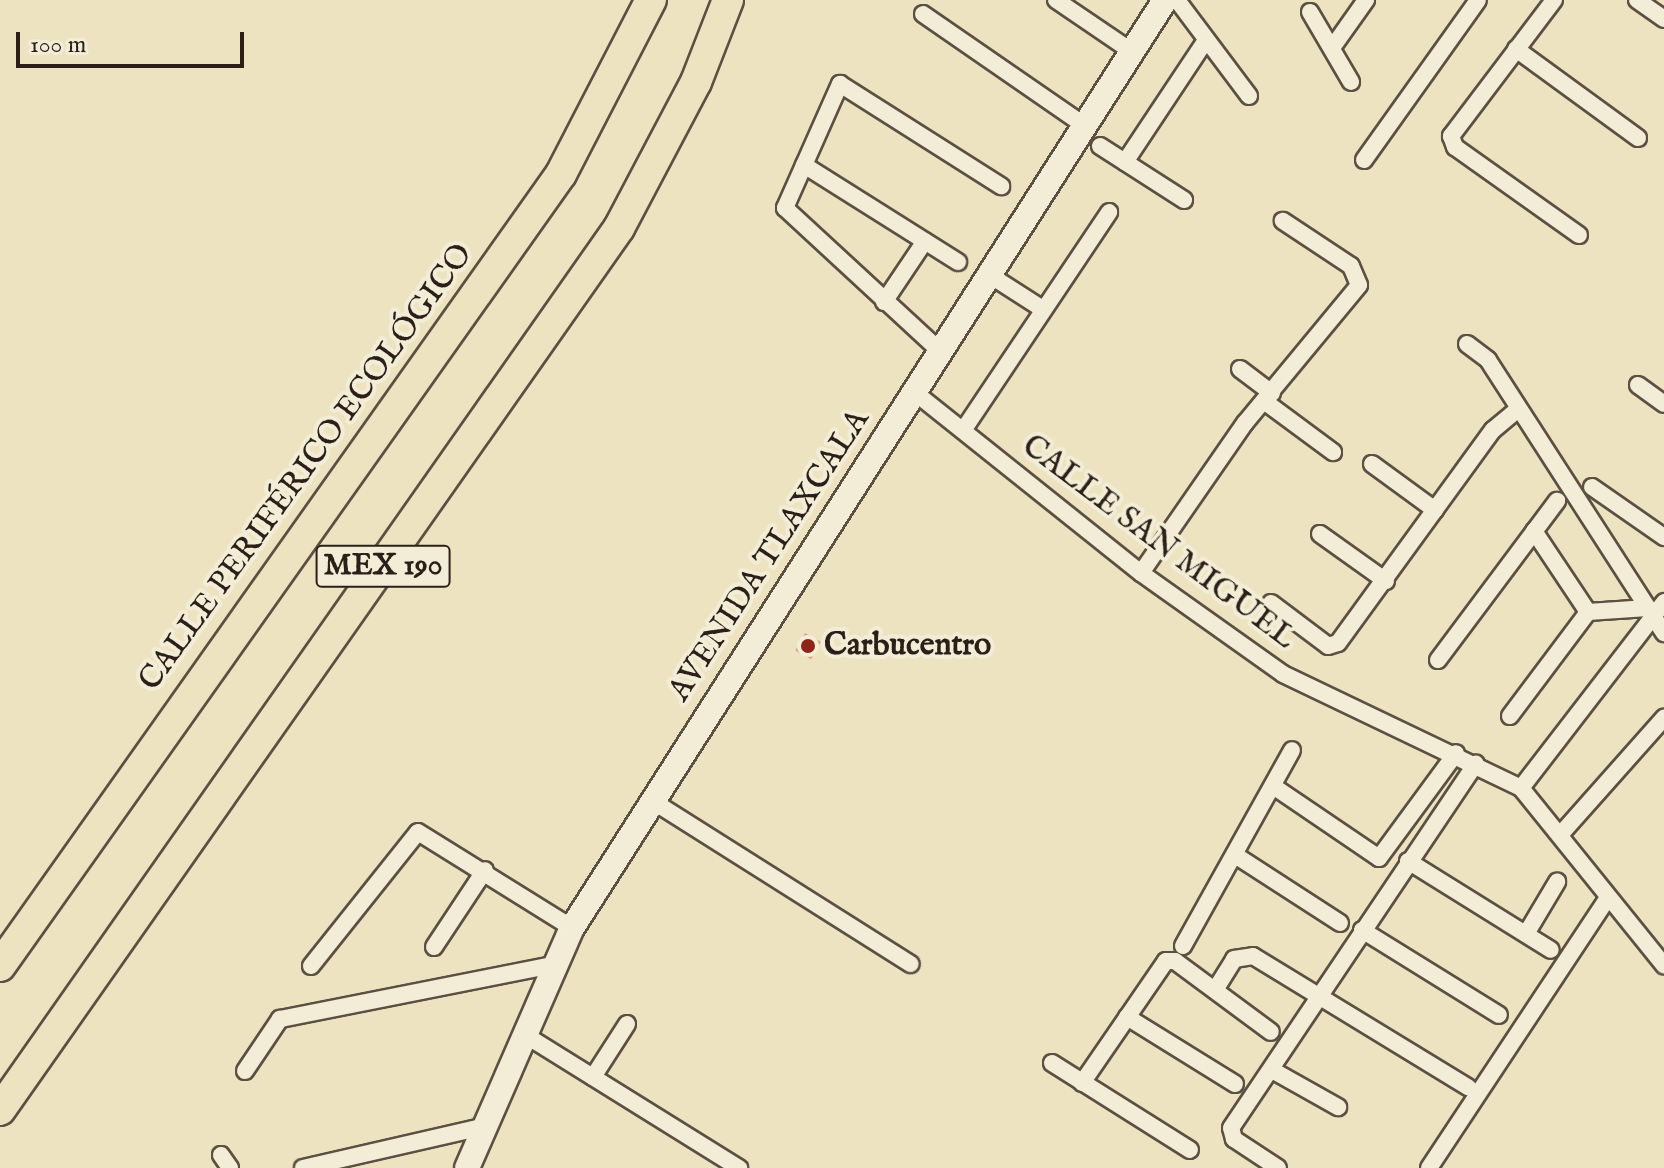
<!DOCTYPE html>
<meta charset="utf-8">
<style>
body{margin:0}
#map{position:relative;width:1664px;height:1168px;overflow:hidden;background:#ede3c1;font-family:"IM FELL English",serif}
div>[style]{position:absolute}
[style*='--x']{left:calc(var(--x)*1px);top:calc(var(--y)*1px);width:calc(var(--w)*1px);rotate:calc(var(--a)*1deg)}
.building>*{inset:0;background:#e1a37f;transform-origin:0 0}
.roads{filter:drop-shadow(2px 0 #5c5042) drop-shadow(-2px 0 #5c5042) drop-shadow(0 2px #5c5042) drop-shadow(0 -2px #5c5042)}
.street>*{height:16px;margin:-8px;padding:0 8px;transform-origin:8px;border-radius:8px;background:#f3edd7}
.secondary>*{height:24px;margin:-12px;padding:0 12px;transform-origin:12px;border-radius:12px;background:#f3edd7}
.highway>*{height:30px;margin:-15px;padding:0 15px;transform-origin:15px;border-radius:15px;background:#ede3c1}
.dots>*{width:22px;height:22px;translate:-50% -50%;box-sizing:border-box;border:4px solid #f3edd7;border-radius:50%}
span{translate:-50% -50%;white-space:nowrap;text-align:center;line-height:1.15;-webkit-text-stroke:8px #f3edd7;paint-order:stroke}
.shield-label span{padding:2px 6px;background:#f3edd7;border:2px solid;border-radius:6px;-webkit-text-stroke-width:0}
.shield-label{font-size:30px;color:#2b1f18;font-weight:700}
.street-label{font-size:32px;color:#2b1f18}
.poi-label{font-size:32px;color:#2b1f18;font-weight:700}
.left{translate:0 -50%;text-align:left}
.scale{position:absolute;left:16px;top:32px;width:228px;height:36px;box-sizing:border-box;border:4px solid #2b1f18;border-top:0;padding-left:10px;font-size:24px;line-height:28px;white-space:nowrap;color:#2b1f18;-webkit-text-stroke:6px #f3edd7;paint-order:stroke}
</style>
<div id="map">
<div class="building">
<div style="left:805px;top:633px;width:18px;height:20px;rotate:29deg"></div>
</div>
<div class="roads">
<div class="street">
<div style="--x:1056;--y:0;--w:91;--a:34.2"></div>
<div style="--x:1177;--y:0;--w:120;--a:53.1"></div>
<div style="--x:1554;--y:0;--w:171;--a:127.1"></div>
<div style="--x:1451;--y:136;--w:12;--a:70"></div>
<div style="--x:1455;--y:147;--w:152;--a:35.4"></div>
<div style="--x:1637;--y:0;--w:33;--a:35"></div>
<div style="--x:1310;--y:12;--w:81;--a:59.6"></div>
<div style="--x:923;--y:14;--w:196;--a:34.6"></div>
<div style="--x:1332;--y:48;--w:59;--a:-54.7"></div>
<div style="--x:1516;--y:49;--w:151;--a:36.1"></div>
<div style="--x:1100;--y:146;--w:100;--a:32.7"></div>
<div style="--x:1364;--y:160;--w:196;--a:-54.5"></div>
<div style="--x:1125;--y:162;--w:146;--a:-56.4"></div>
<div style="--x:804;--y:165;--w:182;--a:32.2"></div>
<div style="--x:988;--y:274;--w:63;--a:32.7"></div>
<div style="--x:884;--y:302;--w:73;--a:-56.1"></div>
<div style="--x:1467;--y:344;--w:26;--a:37"></div>
<div style="--x:1488;--y:360;--w:325;--a:57.2"></div>
<div style="--x:940;--y:351;--w:211;--a:-137.3"></div>
<div style="--x:785;--y:208;--w:136;--a:-66.1"></div>
<div style="--x:840;--y:84;--w:191;--a:32.4"></div>
<div style="--x:1240;--y:369;--w:40;--a:37"></div>
<div style="--x:1638;--y:385;--w:32;--a:36"></div>
<div style="--x:913;--y:391;--w:292;--a:38.6"></div>
<div style="--x:1141;--y:573;--w:174;--a:35.4"></div>
<div style="--x:1283;--y:674;--w:264;--a:25.6"></div>
<div style="--x:1521;--y:788;--w:228;--a:51.1"></div>
<div style="--x:1264;--y:401;--w:86;--a:36.5"></div>
<div style="--x:964;--y:429;--w:261;--a:-56.2"></div>
<div style="--x:1372;--y:464;--w:78;--a:36.1"></div>
<div style="--x:1592;--y:487;--w:88;--a:34.8"></div>
<div style="--x:1534;--y:531;--w:97;--a:56.3"></div>
<div style="--x:1320;--y:534;--w:81;--a:35.5"></div>
<div style="--x:1141;--y:573;--w:183;--a:-55.3"></div>
<div style="--x:1245;--y:423;--w:179;--a:-50.4"></div>
<div style="--x:1359;--y:285;--w:21;--a:-113"></div>
<div style="--x:1351;--y:266;--w:82;--a:-146.5"></div>
<div style="--x:1271;--y:603;--w:71;--a:37"></div>
<div style="--x:1328;--y:646;--w:10;--a:-17"></div>
<div style="--x:1338;--y:643;--w:263;--a:-54"></div>
<div style="--x:1493;--y:430;--w:33;--a:-40"></div>
<div style="--x:1438;--y:660;--w:199;--a:-53.2"></div>
<div style="--x:1510;--y:716;--w:130;--a:-53.1"></div>
<div style="--x:1588;--y:612;--w:60;--a:-3.8"></div>
<div style="--x:1273;--y:786;--w:128;--a:34.2"></div>
<div style="--x:1379;--y:858;--w:130;--a:-53.7"></div>
<div style="--x:1521;--y:788;--w:235;--a:-52.4"></div>
<div style="--x:651;--y:800;--w:307;--a:32.3"></div>
<div style="--x:1560;--y:835;--w:157;--a:-48.4"></div>
<div style="--x:1235;--y:855;--w:125;--a:32.9"></div>
<div style="--x:1408;--y:861;--w:168;--a:31.9"></div>
<div style="--x:1362;--y:930;--w:161;--a:31.8"></div>
<div style="--x:1526;--y:934;--w:61;--a:-59.2"></div>
<div style="--x:1183;--y:946;--w:224;--a:-60.9"></div>
<div style="--x:434;--y:947;--w:92;--a:-56.5"></div>
<div style="--x:311;--y:966;--w:171;--a:-51.4"></div>
<div style="--x:418;--y:832;--w:181;--a:31.9"></div>
<div style="--x:1215;--y:990;--w:36;--a:-58"></div>
<div style="--x:1234;--y:959;--w:19;--a:-9"></div>
<div style="--x:1253;--y:956;--w:252;--a:31.4"></div>
<div style="--x:1127;--y:1017;--w:127;--a:31.8"></div>
<div style="--x:522;--y:1033;--w:256;--a:31.9"></div>
<div style="--x:1052;--y:1063;--w:163;--a:32.2"></div>
<div style="--x:1272;--y:1070;--w:76;--a:29.3"></div>
<div style="--x:245;--y:1071;--w:63;--a:-56.1"></div>
<div style="--x:280;--y:1019;--w:277;--a:-11.2"></div>
<div style="--x:593;--y:1077;--w:63;--a:-57.3"></div>
<div style="--x:1082;--y:1083;--w:148;--a:-55.5"></div>
<div style="--x:1166;--y:961;--w:9;--a:0"></div>
<div style="--x:1175;--y:961;--w:119;--a:36.5"></div>
<div style="--x:221;--y:1155;--w:16;--a:55"></div>
<div style="--x:303;--y:1168;--w:184;--a:-12.9"></div>
<div style="--x:1278;--y:1168;--w:53;--a:-146.6"></div>
<div style="--x:1234;--y:1139;--w:11;--a:-105"></div>
<div style="--x:1231;--y:1128;--w:439;--a:-56.1"></div>
<div style="--x:1429;--y:1168;--w:324;--a:-56.5"></div>
</div>
<div class="secondary">
<div style="--x:467;--y:1168;--w:262;--a:-66.4"></div>
<div style="--x:572;--y:928;--w:1101;--a:-57.42"></div>
</div>
<div class="highway">
<div style="--x:0;--y:966;--w:971;--a:-54.69"></div>
<div style="--x:561;--y:174;--w:196;--a:-62.7"></div>
<div style="--x:0;--y:1110;--w:1078;--a:-54.94"></div>
<div style="--x:619;--y:228;--w:165;--a:-62.2"></div>
<div style="--x:696;--y:82;--w:88;--a:-68.7"></div>
</div>
</div>
<div class="dots">
<div style="left:808px;top:646px;background:#8f2418"></div>
</div>
<div class="shield-label">
<span style="left:383px;top:566px">MEX 190</span>
</div>
<div class="street-label">
<span style="left:307px;top:468px;rotate:-54deg">CALLE PERIFÉRICO ECOLÓGICO</span>
<span style="left:1158px;top:543px;rotate:37deg">CALLE SAN MIGUEL</span>
<span style="left:770px;top:556px;rotate:-57deg">AVENIDA TLAXCALA</span>
</div>
<div class="poi-label">
<span class="left" style="left:824px;top:646px">Carbucentro</span>
</div>
<div class="scale">100 m</div>
</div>
